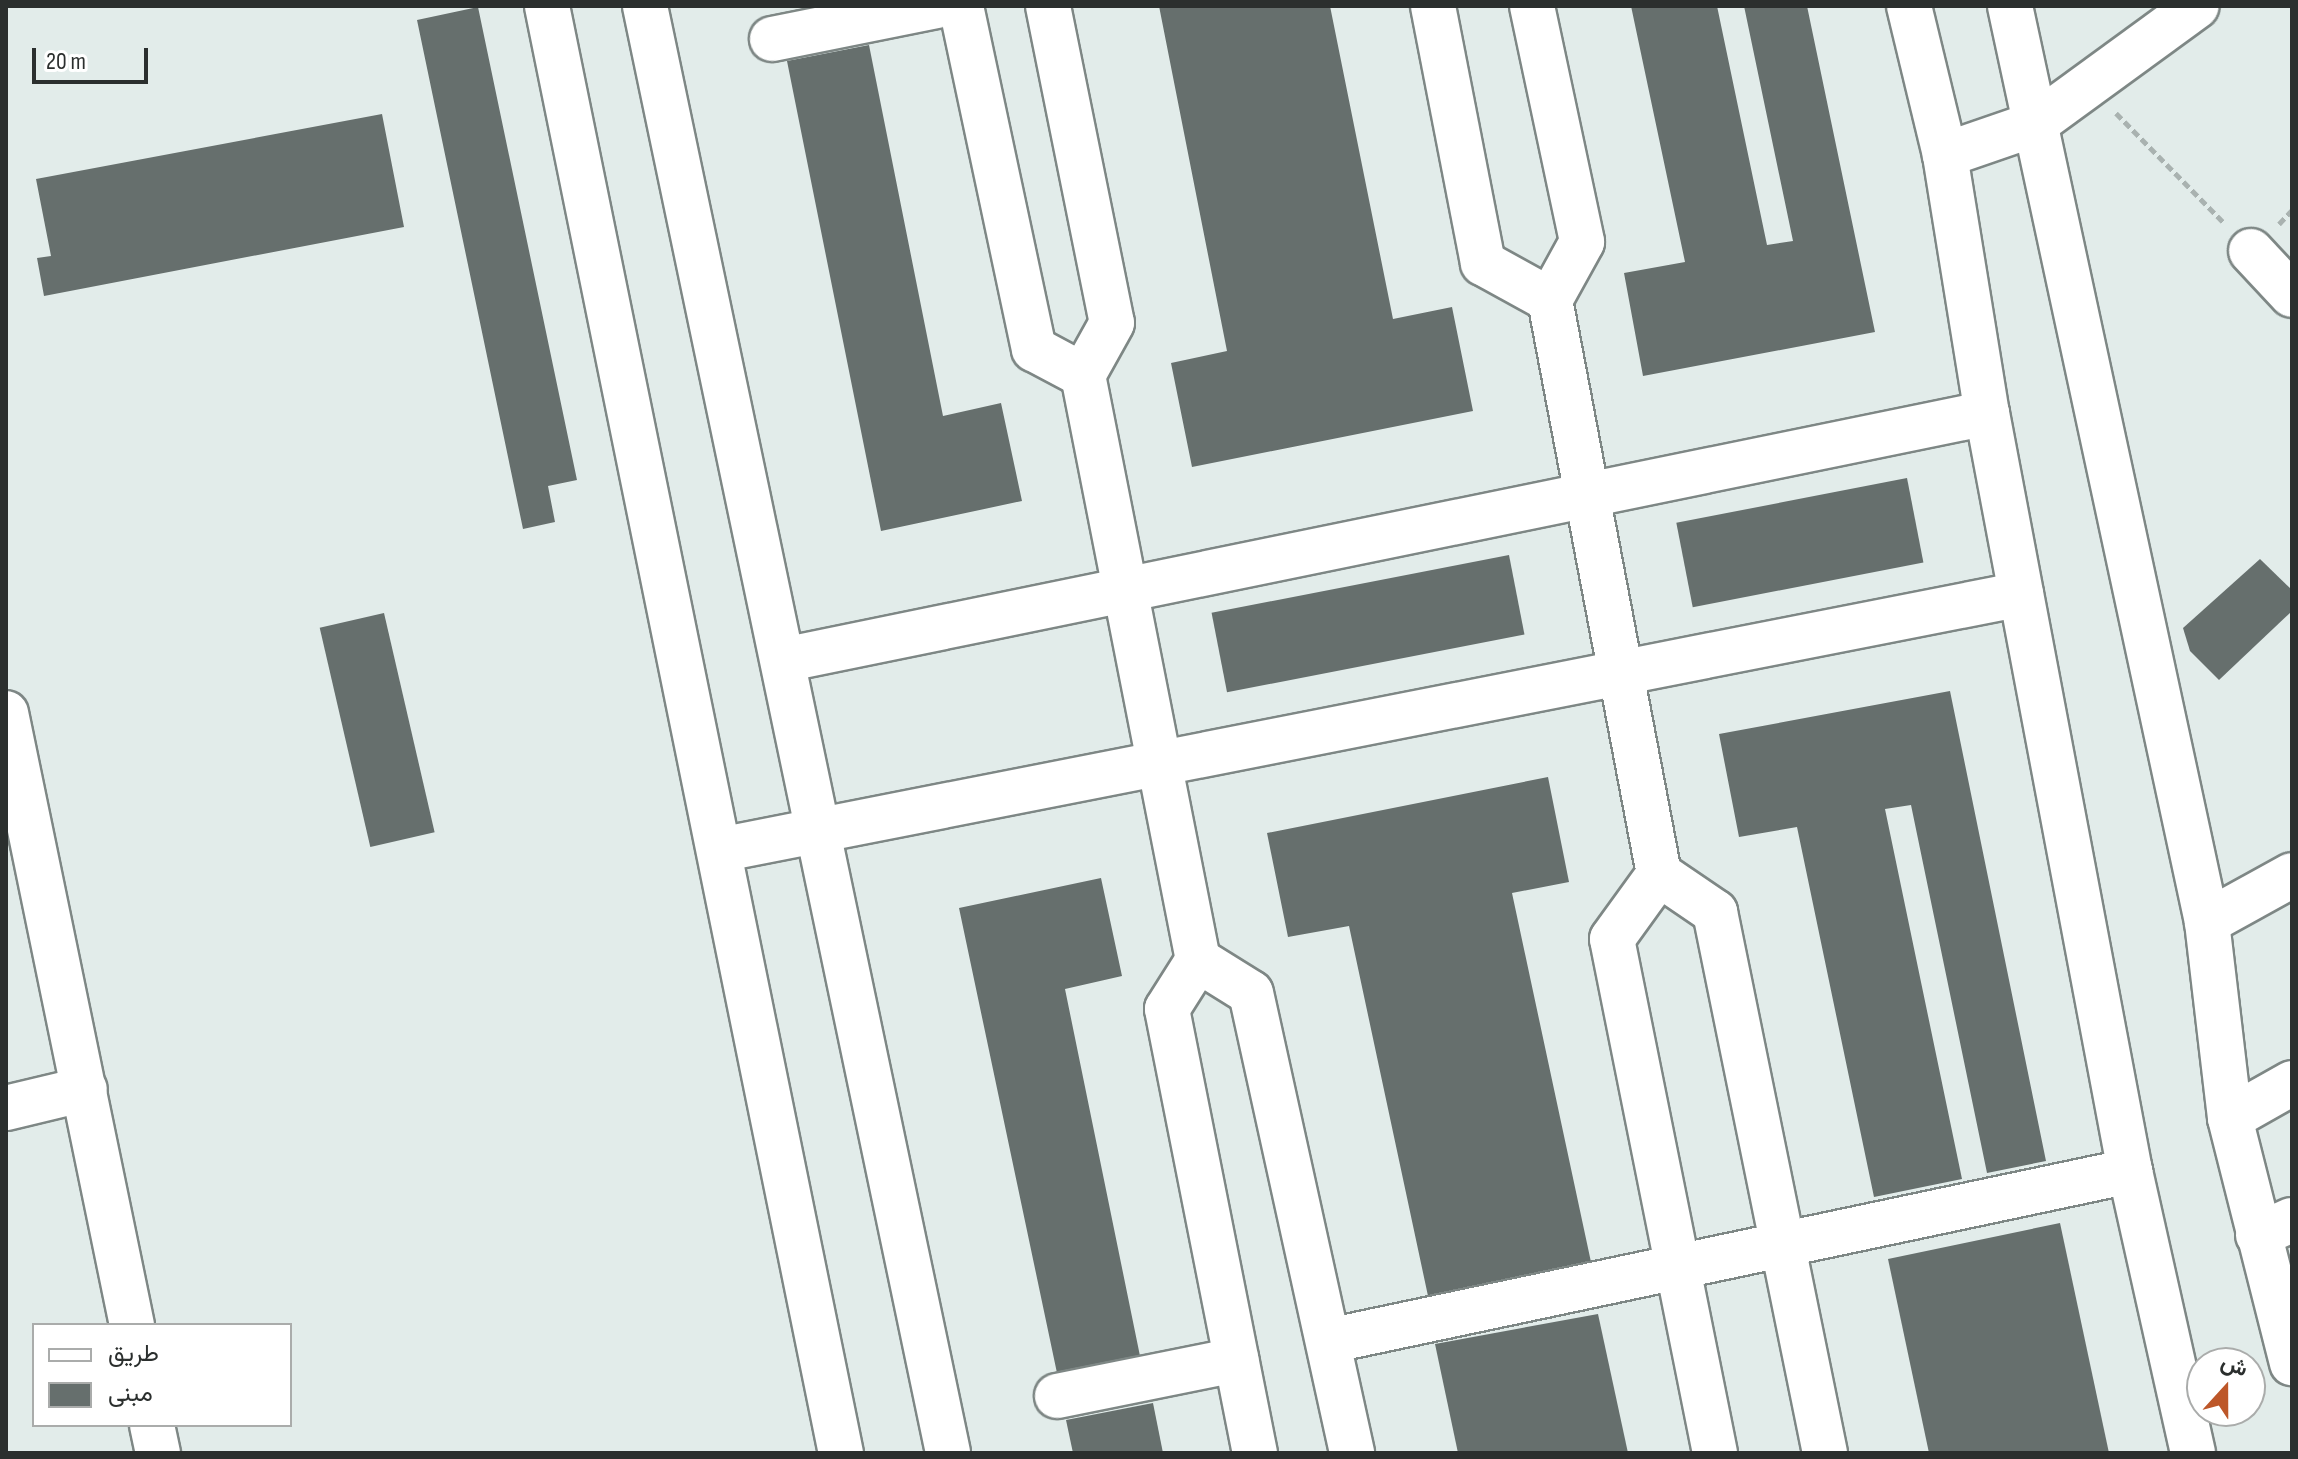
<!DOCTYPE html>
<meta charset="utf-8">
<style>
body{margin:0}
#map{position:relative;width:2298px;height:1459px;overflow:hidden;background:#e2ecea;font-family:"Sofia Sans Condensed",Vazirmatn,sans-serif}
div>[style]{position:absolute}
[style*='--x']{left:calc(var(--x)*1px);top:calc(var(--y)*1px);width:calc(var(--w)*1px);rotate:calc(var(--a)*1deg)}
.building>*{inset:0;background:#666f6d;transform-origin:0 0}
.path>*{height:5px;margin-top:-2.5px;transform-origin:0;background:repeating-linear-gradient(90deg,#a9b2b0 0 8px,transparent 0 12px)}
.roads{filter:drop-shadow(2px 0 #7e8785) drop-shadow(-2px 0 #7e8785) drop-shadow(0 2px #7e8785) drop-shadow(0 -2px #7e8785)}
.minor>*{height:44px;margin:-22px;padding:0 22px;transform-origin:22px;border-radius:22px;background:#fff}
.major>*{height:44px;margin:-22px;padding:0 22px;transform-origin:22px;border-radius:22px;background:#fff}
span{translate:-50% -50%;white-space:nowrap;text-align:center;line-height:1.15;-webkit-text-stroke:8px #fff;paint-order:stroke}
.frame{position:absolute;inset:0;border:8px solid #2b2f2e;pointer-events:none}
.legend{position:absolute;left:32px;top:1323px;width:260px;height:104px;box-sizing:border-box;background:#fff;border:2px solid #aaacab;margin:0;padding:10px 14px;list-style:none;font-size:24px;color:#2b2f2e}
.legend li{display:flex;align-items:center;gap:16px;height:40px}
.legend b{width:40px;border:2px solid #aaacab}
.north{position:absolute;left:2186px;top:1347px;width:80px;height:80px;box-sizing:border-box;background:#fff;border:2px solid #aaacab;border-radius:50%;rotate:21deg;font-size:22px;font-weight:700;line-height:32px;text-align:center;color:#2b2f2e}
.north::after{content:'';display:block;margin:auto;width:28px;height:36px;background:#bd5729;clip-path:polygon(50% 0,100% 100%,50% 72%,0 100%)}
.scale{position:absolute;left:32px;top:48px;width:116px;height:36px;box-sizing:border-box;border:4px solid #2b2f2e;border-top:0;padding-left:10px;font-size:24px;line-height:28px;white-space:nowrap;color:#2b2f2e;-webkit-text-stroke:6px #fff;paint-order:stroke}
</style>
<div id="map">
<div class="building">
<div style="clip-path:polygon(1159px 6px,1330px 6px,1393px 319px,1452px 307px,1473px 411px,1192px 467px,1171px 363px,1227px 351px)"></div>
<div style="clip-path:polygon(1631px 6px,1717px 6px,1767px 245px,1793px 241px,1744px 6px,1807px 6px,1875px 332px,1643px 376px,1624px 273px,1685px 262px)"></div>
<div style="clip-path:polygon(478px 7px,577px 480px,548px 486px,555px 522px,523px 529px,417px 20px)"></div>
<div style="clip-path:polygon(869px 45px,943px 416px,1001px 403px,1022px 501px,881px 531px,787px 61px)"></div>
<div style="clip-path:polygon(382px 114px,404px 227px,44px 296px,37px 258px,51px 256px,36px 179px)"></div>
<div style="left:1907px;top:478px;width:86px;height:235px;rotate:79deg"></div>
<div style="left:1509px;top:555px;width:81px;height:303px;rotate:79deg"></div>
<div style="clip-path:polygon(2260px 559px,2292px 590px,2292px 611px,2219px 680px,2190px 651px,2183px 628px)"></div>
<div style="left:384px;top:613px;width:225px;height:66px;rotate:77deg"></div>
<div style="clip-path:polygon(1950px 691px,2046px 1161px,1987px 1173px,1911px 805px,1885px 809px,1962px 1179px,1874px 1197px,1797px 827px,1739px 837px,1719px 734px)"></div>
<div style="clip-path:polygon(1548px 777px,1569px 882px,1512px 893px,1591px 1262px,1428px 1296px,1349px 926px,1288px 937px,1267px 833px)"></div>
<div style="clip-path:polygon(1101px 878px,1122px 976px,1065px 989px,1140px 1356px,1057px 1373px,959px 908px)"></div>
<div style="clip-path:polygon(2060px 1223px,2109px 1453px,1929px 1453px,1888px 1259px)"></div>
<div style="clip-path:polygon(1598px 1314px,1628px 1453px,1458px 1453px,1435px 1344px)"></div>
<div style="clip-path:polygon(1153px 1403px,1163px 1453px,1073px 1453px,1066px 1420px)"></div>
</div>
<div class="path">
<div style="--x:2116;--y:113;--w:154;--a:45.5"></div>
<div style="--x:2279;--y:224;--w:19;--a:-47"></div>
</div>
<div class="roads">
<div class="minor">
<div style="--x:961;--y:6;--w:351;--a:78"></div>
<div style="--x:1034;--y:349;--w:55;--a:28"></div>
<div style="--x:1048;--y:6;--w:323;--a:78.6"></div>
<div style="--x:1112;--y:323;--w:60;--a:119.1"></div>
<div style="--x:1083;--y:375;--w:596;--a:78.88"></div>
<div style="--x:1198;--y:960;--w:58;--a:122.3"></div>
<div style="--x:1167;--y:1009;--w:453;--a:78.8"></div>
<div style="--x:1433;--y:6;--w:262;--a:79"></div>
<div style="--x:1483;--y:263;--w:77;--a:28.9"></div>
<div style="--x:1532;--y:6;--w:241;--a:78"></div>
<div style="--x:1582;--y:242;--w:66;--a:118.9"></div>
<div style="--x:1550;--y:300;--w:584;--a:79.25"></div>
<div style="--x:1909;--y:6;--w:153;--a:76.4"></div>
<div style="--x:1945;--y:155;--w:261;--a:80.8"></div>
<div style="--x:1987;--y:413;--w:771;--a:79.32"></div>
<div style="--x:2130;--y:1171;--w:289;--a:77.4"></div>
<div style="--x:2010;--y:6;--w:937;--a:77.86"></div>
<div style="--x:2207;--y:922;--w:197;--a:83.3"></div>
<div style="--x:2230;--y:1118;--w:253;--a:75.8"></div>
<div style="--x:772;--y:39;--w:168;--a:-11.3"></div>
<div style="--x:1945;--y:155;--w:95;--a:-19"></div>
<div style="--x:2035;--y:124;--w:200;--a:-36.1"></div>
<div style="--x:2251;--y:251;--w:60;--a:47"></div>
<div style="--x:783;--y:660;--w:1229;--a:-11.59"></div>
<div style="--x:6;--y:713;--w:625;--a:78.37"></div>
<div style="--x:719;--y:850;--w:1327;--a:-11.12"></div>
<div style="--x:2207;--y:922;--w:97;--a:-28.9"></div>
<div style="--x:1198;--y:960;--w:62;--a:31.9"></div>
<div style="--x:1251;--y:993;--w:471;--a:77.6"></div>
<div style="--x:6;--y:1108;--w:81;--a:-13.5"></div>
<div style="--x:2230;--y:1118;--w:71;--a:-29.4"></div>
<div style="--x:2258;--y:1235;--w:37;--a:-24"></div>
<div style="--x:1328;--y:1341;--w:820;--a:-11.97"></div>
<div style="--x:1057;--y:1396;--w:183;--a:-11.4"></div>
<div style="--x:152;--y:1425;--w:29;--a:78"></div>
<div style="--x:1715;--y:1453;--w:524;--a:-101.33"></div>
<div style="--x:1612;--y:939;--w:80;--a:-54.1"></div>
<div style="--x:1659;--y:874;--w:68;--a:34.2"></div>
<div style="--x:1715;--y:912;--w:552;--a:78.51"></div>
</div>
<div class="major">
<div style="--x:547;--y:6;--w:1477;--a:78.52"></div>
<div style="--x:645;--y:6;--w:1478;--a:78.17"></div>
</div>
</div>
<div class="frame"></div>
<ul class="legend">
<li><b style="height:10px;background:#fff"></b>طريق</li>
<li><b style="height:22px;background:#666f6d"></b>مبنى</li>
</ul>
<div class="north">ش</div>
<div class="scale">20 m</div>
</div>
